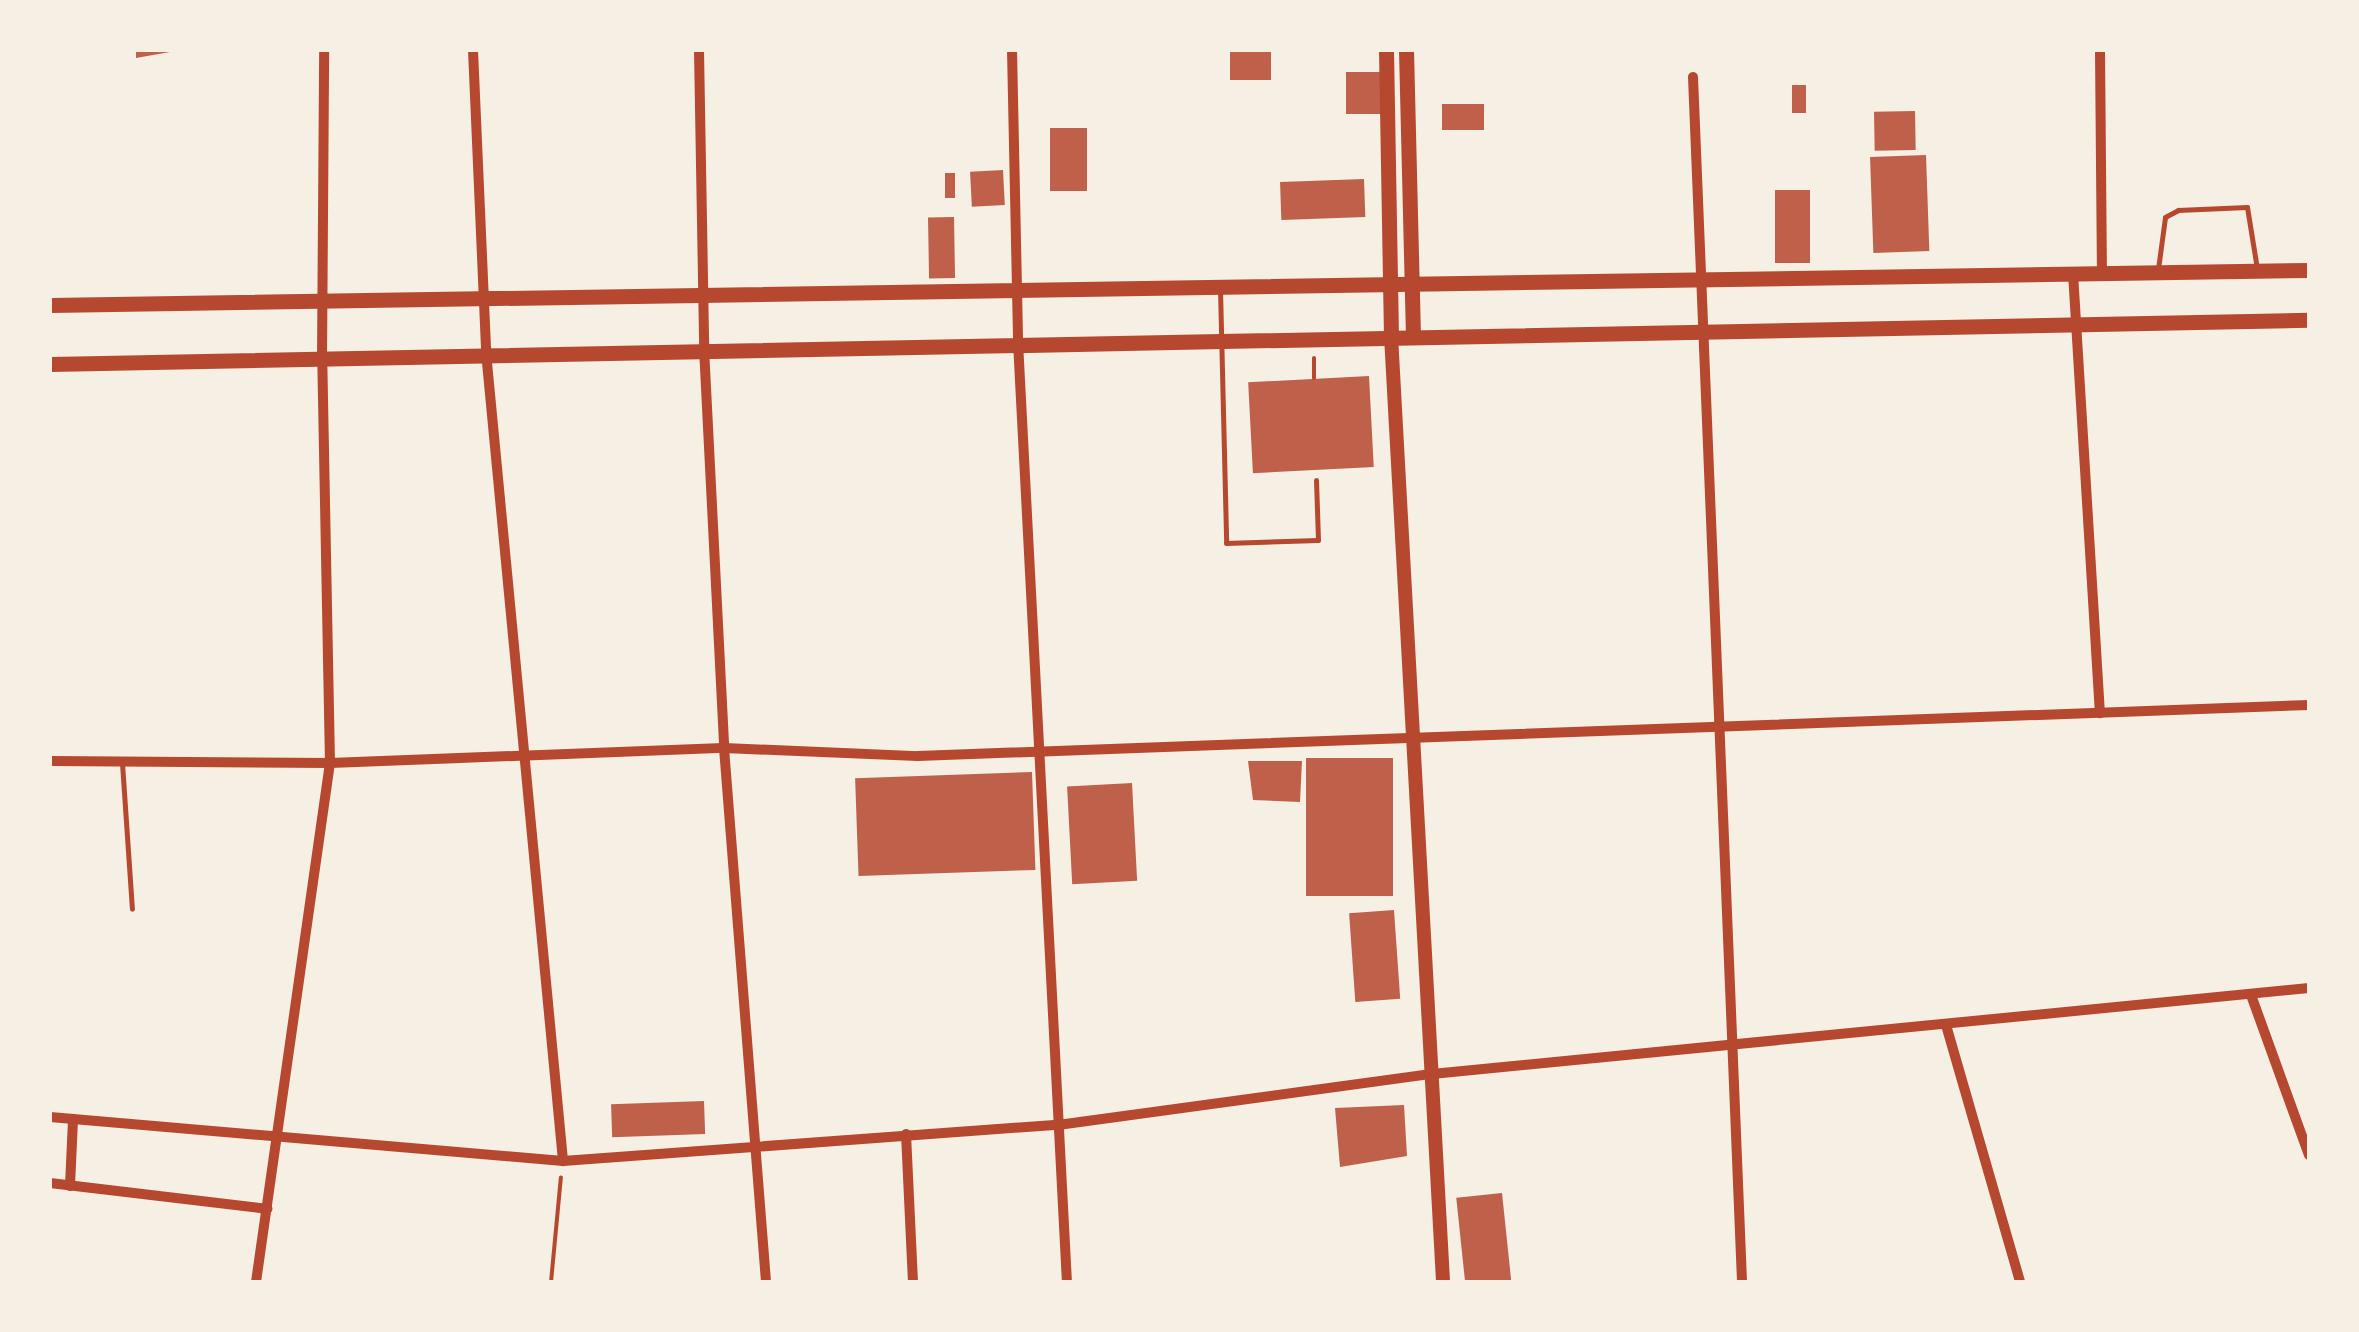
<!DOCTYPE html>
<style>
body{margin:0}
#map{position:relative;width:2359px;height:1332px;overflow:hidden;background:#f6efe4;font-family:"Titillium Web",sans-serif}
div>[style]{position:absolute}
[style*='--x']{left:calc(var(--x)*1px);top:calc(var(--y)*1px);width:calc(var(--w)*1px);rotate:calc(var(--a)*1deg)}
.building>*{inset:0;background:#bf614a;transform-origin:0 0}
.path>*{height:4px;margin:-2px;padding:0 2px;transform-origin:2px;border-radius:2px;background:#b5482f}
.service>*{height:5px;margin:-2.5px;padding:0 2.5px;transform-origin:2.5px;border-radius:2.5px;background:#b5482f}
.minor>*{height:10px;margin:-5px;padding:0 5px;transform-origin:5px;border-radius:5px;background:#b5482f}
.tertiary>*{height:14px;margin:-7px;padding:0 7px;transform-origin:7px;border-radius:7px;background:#b5482f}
.secondary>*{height:15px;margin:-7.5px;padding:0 7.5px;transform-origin:7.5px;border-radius:7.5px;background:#b5482f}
span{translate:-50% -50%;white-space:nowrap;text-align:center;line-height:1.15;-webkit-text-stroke:9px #f6efe4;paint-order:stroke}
.frame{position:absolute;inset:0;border:52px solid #f6efe4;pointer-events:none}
</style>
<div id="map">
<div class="building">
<div style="clip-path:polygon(136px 50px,169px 50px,170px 52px,136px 58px)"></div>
<div style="left:1230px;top:50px;width:41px;height:30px"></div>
<div style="left:1346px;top:72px;width:37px;height:42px"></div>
<div style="left:1792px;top:85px;width:14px;height:28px"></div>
<div style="left:1484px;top:104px;width:26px;height:42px;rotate:90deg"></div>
<div style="left:1915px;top:111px;width:39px;height:41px;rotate:89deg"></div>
<div style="left:1050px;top:128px;width:37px;height:63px"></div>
<div style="left:1926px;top:155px;width:96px;height:56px;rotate:88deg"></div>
<div style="left:1003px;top:170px;width:35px;height:33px;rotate:87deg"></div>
<div style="left:955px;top:173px;width:25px;height:10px;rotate:90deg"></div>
<div style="left:1364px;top:179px;width:38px;height:84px;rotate:88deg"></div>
<div style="left:1775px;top:190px;width:35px;height:73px"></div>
<div style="left:954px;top:217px;width:61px;height:26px;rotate:89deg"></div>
<div style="left:1369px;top:376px;width:91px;height:121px;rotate:87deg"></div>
<div style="left:1306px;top:758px;width:87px;height:138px"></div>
<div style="clip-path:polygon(1248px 761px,1302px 761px,1300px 802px,1253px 800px)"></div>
<div style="left:1032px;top:772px;width:98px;height:177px;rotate:88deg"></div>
<div style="left:1132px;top:783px;width:98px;height:65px;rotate:87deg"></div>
<div style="left:1394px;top:910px;width:89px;height:45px;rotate:86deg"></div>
<div style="left:704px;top:1101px;width:33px;height:93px;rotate:88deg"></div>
<div style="clip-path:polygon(1404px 1105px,1407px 1156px,1340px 1167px,1335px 1108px)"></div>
<div style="left:1502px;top:1193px;width:89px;height:46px;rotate:84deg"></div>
</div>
<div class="path">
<div style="--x:1314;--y:358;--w:20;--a:90"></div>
<div style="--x:551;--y:1282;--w:105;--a:-84.6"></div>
</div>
<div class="service">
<div style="--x:2158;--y:269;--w:52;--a:-82.3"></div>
<div style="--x:2165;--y:217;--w:15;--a:-28"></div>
<div style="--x:2178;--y:210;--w:69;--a:-2.5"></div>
<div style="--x:2247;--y:207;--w:63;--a:80.8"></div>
<div style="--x:1220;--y:289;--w:254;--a:88.6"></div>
<div style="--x:1226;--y:543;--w:92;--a:-1.9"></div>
<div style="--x:1318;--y:540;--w:60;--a:-91.9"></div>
<div style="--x:122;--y:763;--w:146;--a:86.1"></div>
</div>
<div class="minor">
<div style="--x:473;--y:50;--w:302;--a:87.5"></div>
<div style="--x:486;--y:352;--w:813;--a:84.56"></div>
<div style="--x:699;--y:50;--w:298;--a:89"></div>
<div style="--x:704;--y:348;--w:400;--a:87.1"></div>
<div style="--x:724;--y:748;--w:536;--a:85.5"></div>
<div style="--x:1012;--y:50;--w:292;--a:88.8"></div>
<div style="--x:1018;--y:342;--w:941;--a:87.02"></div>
<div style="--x:2100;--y:50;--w:223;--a:89.5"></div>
<div style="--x:1693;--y:77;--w:1206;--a:87.67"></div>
<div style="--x:2073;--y:273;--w:441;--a:86.5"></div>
<div style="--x:50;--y:761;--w:280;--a:0.4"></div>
<div style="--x:330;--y:763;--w:394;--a:-2.2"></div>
<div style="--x:724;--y:748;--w:194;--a:2.4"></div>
<div style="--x:918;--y:756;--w:1392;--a:-2.1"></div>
<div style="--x:2251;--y:995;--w:170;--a:70.1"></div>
<div style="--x:1946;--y:1025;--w:267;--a:73.9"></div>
<div style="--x:50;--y:1117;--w:515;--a:4.9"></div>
<div style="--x:563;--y:1161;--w:496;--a:-4.2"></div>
<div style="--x:1058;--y:1125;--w:377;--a:-7.8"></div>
<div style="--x:1432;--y:1074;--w:881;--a:-5.6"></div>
<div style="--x:906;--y:1134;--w:148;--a:87.3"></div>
<div style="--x:50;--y:1183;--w:219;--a:6.8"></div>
<div style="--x:70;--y:1186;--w:67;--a:-87.4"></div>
<div style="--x:256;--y:1282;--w:524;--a:-81.89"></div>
<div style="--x:330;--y:763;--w:404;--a:-91.1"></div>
<div style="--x:322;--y:359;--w:309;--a:-89.6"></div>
</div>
<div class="tertiary">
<div style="--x:1391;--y:336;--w:947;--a:86.85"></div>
</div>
<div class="secondary">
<div style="--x:1386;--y:50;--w:286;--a:89"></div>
<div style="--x:1406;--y:50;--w:285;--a:88.6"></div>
<div style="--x:50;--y:305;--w:2259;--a:-0.89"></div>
<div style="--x:50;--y:364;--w:2259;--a:-1.12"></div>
</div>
<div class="frame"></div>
</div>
